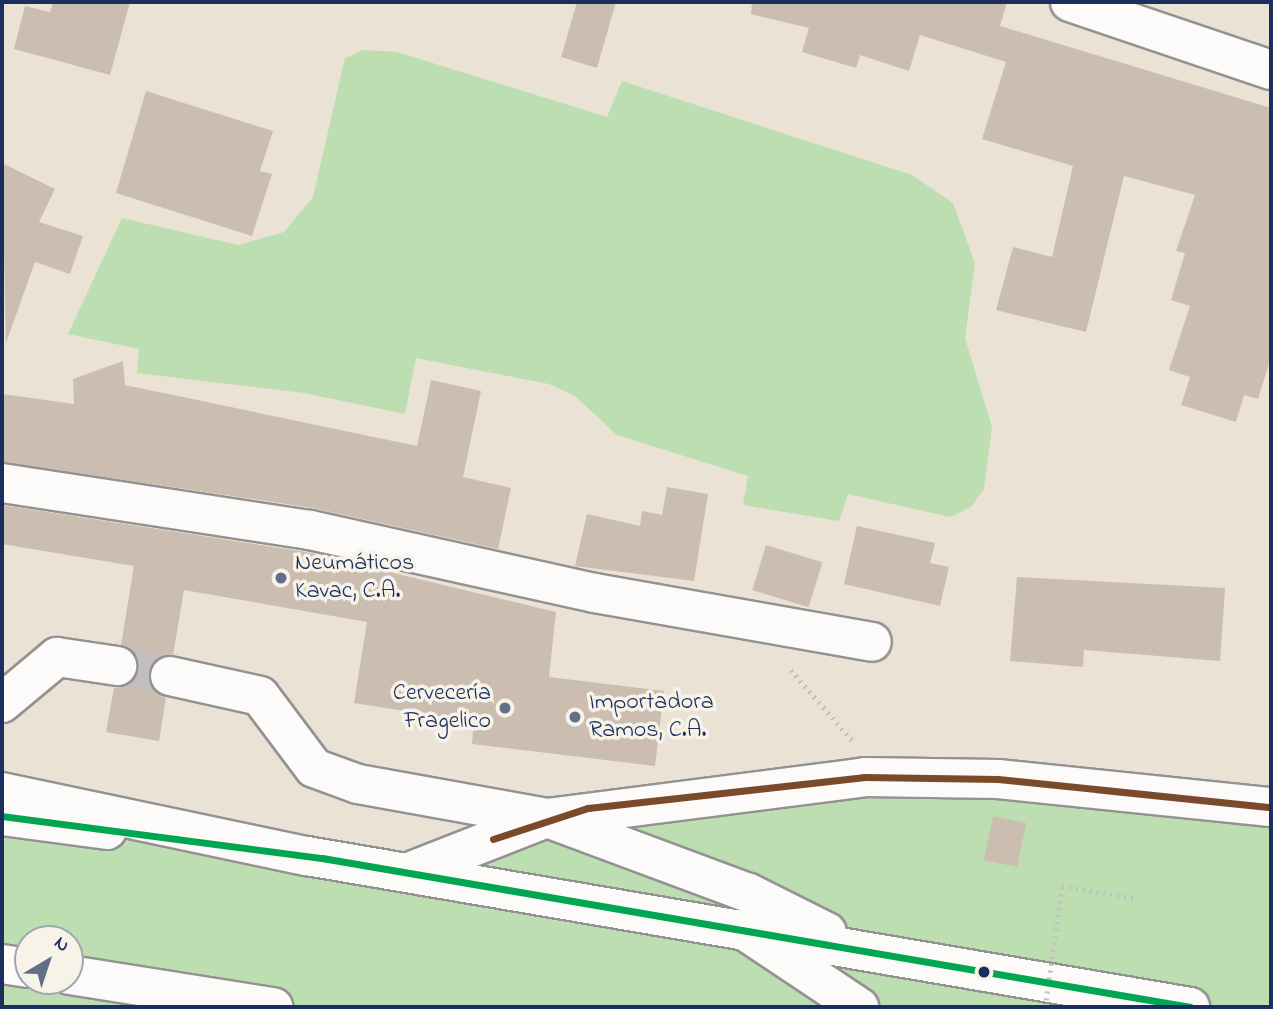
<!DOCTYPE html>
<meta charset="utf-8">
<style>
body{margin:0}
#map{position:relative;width:1273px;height:1009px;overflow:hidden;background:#eae2d5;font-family:"Indie Flower",sans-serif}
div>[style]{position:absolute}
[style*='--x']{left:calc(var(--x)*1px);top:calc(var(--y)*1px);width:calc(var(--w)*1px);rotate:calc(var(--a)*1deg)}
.green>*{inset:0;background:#bddeb0}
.building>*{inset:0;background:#cbbeb1;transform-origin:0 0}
.minor-tunnel>*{height:38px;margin-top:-19px;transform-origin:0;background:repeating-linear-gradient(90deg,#c1bebd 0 38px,transparent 0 57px)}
.path>*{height:4.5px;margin-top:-2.25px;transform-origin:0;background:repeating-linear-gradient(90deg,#c0c0c2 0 2px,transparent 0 7px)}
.roads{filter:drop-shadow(2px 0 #939293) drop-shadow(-2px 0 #939293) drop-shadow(0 2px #939293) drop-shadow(0 -2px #939293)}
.minor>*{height:38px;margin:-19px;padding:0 19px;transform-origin:19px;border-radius:19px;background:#fcfbf9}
.major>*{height:38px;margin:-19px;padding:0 19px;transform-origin:19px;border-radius:19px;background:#fcfbf9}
.highway>*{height:38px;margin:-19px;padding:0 19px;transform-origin:19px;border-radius:19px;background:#fcfbf9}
.path-bridge>*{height:4.5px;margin-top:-2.25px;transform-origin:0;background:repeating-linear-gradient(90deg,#c0c0c2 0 2px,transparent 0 7px)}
.bus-1>*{height:7px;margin:-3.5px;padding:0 3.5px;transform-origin:3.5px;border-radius:3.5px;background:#00a651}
.bus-2>*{height:7px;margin:-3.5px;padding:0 3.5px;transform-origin:3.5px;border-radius:3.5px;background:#7a4b2a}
.dots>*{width:19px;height:19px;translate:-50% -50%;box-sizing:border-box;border:4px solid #f7f3e8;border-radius:50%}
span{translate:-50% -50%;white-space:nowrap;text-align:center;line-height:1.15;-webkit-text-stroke:7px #f7f3e8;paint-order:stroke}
.poi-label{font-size:24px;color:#1b2f5e}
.left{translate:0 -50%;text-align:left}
.right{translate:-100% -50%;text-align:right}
.frame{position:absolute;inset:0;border:4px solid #1b2f5e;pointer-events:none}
.north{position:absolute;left:14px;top:925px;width:70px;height:70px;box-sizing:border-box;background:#f7f3e8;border:2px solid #9fa5b1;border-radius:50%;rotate:39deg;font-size:19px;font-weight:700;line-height:28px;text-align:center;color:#1b2f5e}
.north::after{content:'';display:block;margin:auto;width:24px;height:32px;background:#636e88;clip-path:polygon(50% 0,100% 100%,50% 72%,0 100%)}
</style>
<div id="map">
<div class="green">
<div style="clip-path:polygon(363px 50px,397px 52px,607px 117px,622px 81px,912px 175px,953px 203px,975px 263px,965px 338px,992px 427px,984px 489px,971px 507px,950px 517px,848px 494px,839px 521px,743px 505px,748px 476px,617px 435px,575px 396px,549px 384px,416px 358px,405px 414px,304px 393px,137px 373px,139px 349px,68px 334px,122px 218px,238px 245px,284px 232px,313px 197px,345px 58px)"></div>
<div style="clip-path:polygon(evenodd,757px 787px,1271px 807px,1271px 1007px,2px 1007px,2px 816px,407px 872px,757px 787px,28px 939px,70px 939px,70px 981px,28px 981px,28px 939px)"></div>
</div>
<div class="building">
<div style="clip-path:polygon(53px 2px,130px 2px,110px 75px,14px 49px,25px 6px,50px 12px)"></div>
<div style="clip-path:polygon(577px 2px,616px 2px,597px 68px,561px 57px)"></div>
<div style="clip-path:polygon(752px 2px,1007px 2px,1000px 26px,1271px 108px,1271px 357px,1258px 399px,1244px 395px,1236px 422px,1181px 405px,1190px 377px,1169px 370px,1190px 306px,1171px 300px,1185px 253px,1176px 251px,1195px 195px,1124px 176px,1086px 332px,996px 310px,1013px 247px,1052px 257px,1073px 166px,982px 139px,1006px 62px,920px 35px,909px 71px,860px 55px,856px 68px,802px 52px,809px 28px,751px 14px)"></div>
<div style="clip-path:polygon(146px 91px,273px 131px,260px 171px,272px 174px,252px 236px,116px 193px)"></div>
<div style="clip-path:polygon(2px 163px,55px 189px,39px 222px,83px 236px,70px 274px,35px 262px,6px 343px)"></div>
<div style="clip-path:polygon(123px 361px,125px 385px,417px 446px,431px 380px,481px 391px,463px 477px,511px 488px,498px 549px,313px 508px,2px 462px,2px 394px,74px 404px,73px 379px)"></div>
<div style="clip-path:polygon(667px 487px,708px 494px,694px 581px,575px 566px,587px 514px,640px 526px,642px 511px,662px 515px)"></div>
<div style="clip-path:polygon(2px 505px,306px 552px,556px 612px,549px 677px,664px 691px,655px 766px,472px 744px,474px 722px,354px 703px,367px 622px,184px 590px,173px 655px,154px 661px,149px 672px,155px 692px,166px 698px,159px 741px,106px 732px,114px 688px,126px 686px,138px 670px,137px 657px,121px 645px,134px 566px,2px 544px)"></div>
<div style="clip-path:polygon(857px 526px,935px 543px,930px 563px,949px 567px,940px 606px,844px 584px)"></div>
<div style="left:766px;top:545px;width:59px;height:47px;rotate:17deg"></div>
<div style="clip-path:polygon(1017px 577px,1225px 588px,1220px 661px,1084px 650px,1083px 667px,1010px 661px)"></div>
<div style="left:993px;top:816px;width:34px;height:45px;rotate:12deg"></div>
</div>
<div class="minor-tunnel">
<div style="--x:117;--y:666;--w:54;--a:10.7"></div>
</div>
<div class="path">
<div style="--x:791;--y:670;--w:93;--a:48.9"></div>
<div style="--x:1062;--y:886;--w:74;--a:9.3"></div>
</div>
<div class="roads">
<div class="minor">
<div style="--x:1070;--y:2;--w:212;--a:18.7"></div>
<div style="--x:2;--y:483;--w:312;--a:8.7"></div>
<div style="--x:310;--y:530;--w:292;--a:12.5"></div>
<div style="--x:595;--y:593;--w:281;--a:10"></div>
<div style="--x:170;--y:676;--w:92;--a:12.5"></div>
<div style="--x:260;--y:696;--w:90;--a:53.1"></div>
<div style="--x:314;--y:768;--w:47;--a:20"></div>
<div style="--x:358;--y:784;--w:192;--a:10.2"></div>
<div style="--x:547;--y:818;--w:321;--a:-7.3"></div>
<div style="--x:865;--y:777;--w:133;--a:0.9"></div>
<div style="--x:998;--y:779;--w:274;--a:5.9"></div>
<div style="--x:2;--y:703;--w:72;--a:-39.9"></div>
<div style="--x:57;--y:657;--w:61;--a:8.5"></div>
<div style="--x:742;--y:929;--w:141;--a:33.7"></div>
</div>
<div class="major">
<div style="--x:2;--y:816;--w:106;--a:7.6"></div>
</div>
<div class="highway">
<div style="--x:2;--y:792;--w:312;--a:11.9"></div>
<div style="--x:307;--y:856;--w:896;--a:9.7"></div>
<div style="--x:409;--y:872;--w:148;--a:-21.4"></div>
<div style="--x:547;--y:818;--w:215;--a:20.4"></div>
<div style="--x:749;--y:893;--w:87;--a:26.6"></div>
<div style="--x:2;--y:964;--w:26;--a:9"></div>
<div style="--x:70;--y:975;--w:206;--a:9"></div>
</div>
</div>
<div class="path-bridge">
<div style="--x:1045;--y:1007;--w:122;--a:-82"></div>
</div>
<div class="bus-1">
<div style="--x:2;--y:816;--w:323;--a:7.5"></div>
<div style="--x:322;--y:858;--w:881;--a:9.74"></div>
</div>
<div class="bus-2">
<div style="--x:493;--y:839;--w:100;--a:-18.1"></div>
<div style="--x:588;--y:808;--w:279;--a:-6.4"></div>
<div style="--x:865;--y:777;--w:133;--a:0.9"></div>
<div style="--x:998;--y:779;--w:274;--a:5.9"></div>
</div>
<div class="dots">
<div style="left:281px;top:578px;background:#636e88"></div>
<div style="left:505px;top:708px;background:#636e88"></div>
<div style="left:575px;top:717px;background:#636e88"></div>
<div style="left:984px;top:972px;background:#1b2f5e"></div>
</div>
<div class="poi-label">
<span class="left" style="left:295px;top:578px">Neumáticos<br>Kavac, C.A.</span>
<span class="right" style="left:491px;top:708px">Cervecería<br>Fragelico</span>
<span class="left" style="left:589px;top:717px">Importadora<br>Ramos, C.A.</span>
</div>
<div class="frame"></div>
<div class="north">N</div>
</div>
